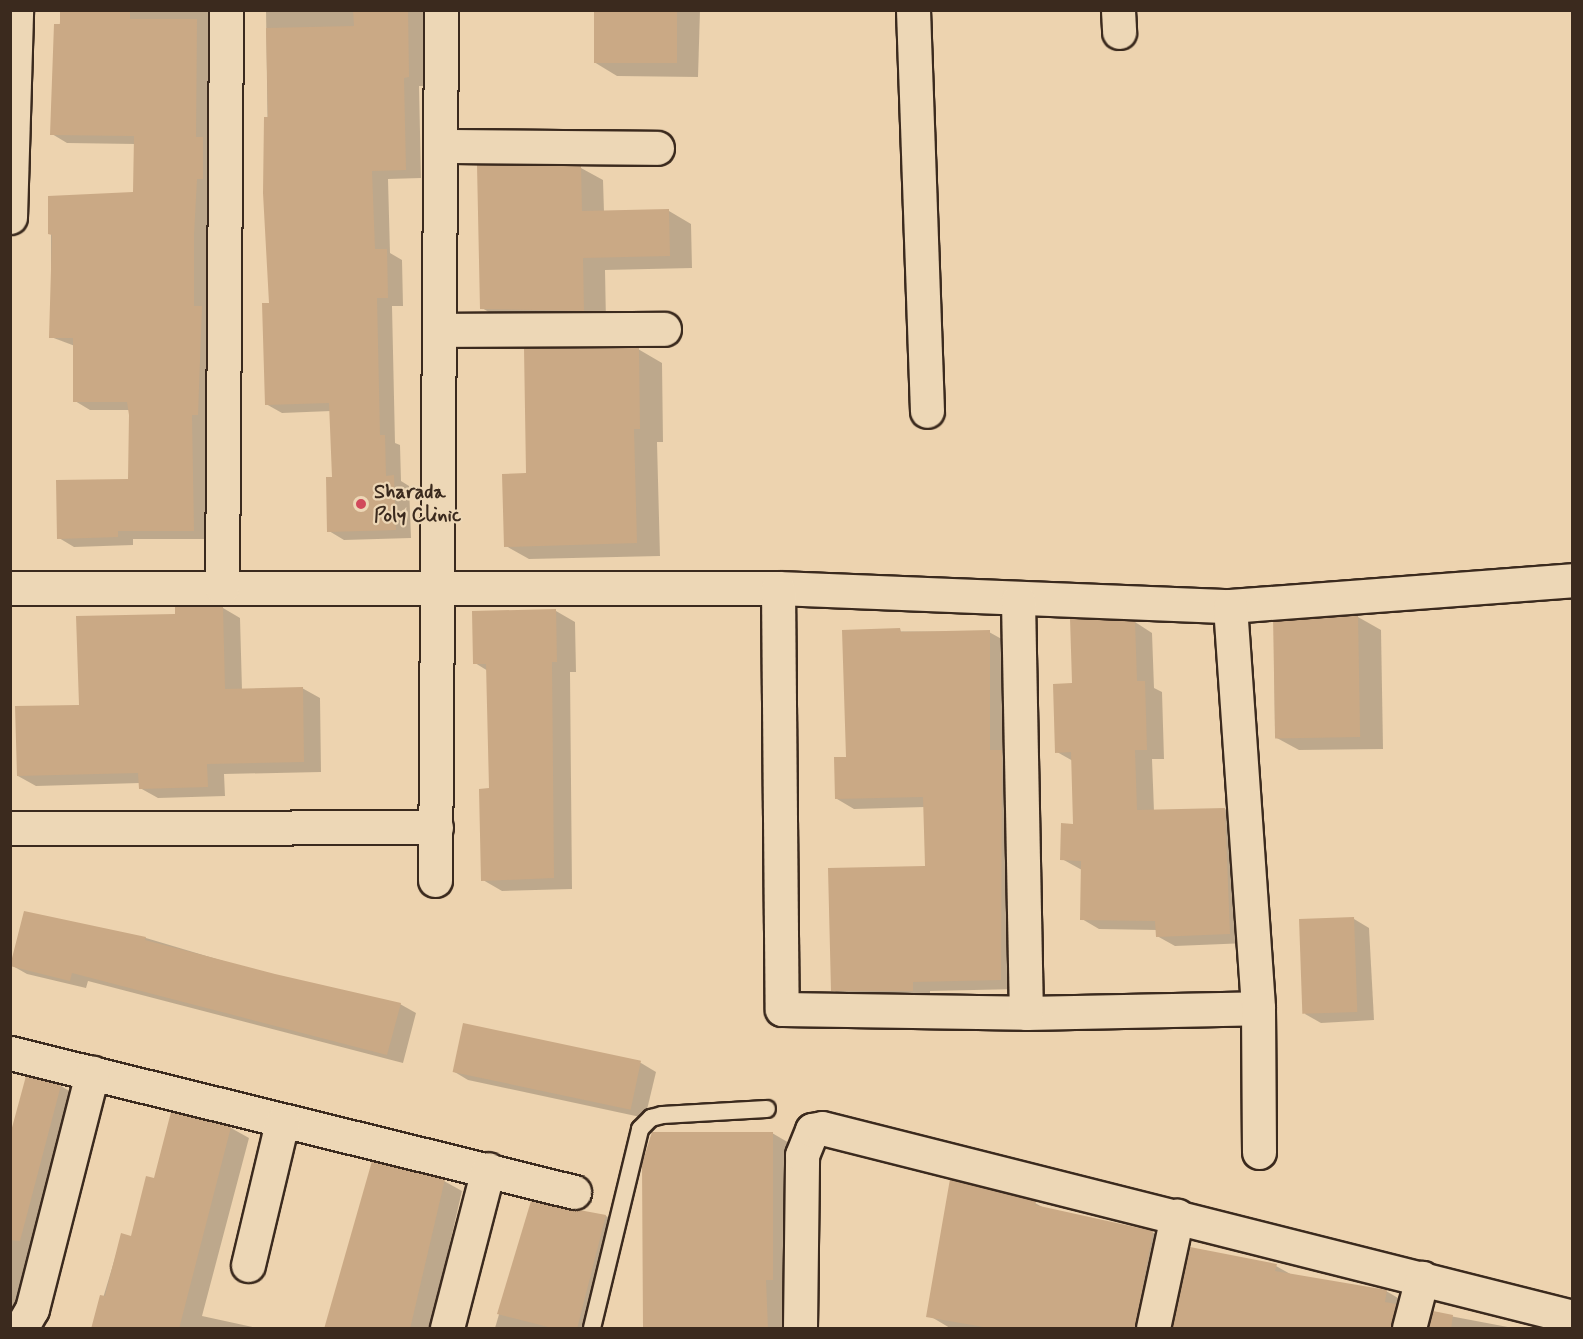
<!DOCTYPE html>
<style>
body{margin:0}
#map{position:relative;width:1583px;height:1339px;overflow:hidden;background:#edd3af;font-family:Mynerve,sans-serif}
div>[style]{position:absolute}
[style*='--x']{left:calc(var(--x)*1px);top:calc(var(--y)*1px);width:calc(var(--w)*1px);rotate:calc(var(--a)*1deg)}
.shadow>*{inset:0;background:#0003}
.building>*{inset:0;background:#caa985;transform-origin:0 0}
.roads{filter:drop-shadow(2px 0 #3b2a1e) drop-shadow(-2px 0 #3b2a1e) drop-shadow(0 2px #3b2a1e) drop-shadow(0 -2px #3b2a1e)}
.service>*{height:16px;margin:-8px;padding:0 8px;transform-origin:8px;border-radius:8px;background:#edd7b6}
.minor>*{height:33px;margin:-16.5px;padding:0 16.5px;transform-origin:16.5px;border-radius:16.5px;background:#edd7b6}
.dots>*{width:16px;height:16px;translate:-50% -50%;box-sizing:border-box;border:3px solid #edd7b6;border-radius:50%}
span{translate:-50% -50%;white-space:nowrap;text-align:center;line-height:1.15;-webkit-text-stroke:4.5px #edd7b6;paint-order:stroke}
.poi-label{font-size:20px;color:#3b2a1e;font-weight:700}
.left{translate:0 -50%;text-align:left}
.frame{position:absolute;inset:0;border:12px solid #3b2a1e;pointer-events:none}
</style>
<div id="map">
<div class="shadow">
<div style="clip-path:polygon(61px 10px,211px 10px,209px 539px,133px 539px,133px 545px,74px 547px,59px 538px,130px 480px,129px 410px,90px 410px,75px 401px,75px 346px,51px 337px,51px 197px,134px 194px,135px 144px,67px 143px,52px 134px,52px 80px,55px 80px)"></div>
<div style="clip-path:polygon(266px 10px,425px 10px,424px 86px,419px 86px,421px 178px,388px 179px,390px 253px,402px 260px,403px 306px,392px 306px,395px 443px,400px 445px,401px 481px,409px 486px,411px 538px,344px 540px,329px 531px,333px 478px,331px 411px,282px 413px,266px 404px,270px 304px)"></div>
<div style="clip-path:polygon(595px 10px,700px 10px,698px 77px,617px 76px,594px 62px)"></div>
<div style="clip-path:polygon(581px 168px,603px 180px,604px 212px,669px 211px,691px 224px,692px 268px,605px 270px,606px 322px,504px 321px,482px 308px)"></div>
<div style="clip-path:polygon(638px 349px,662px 363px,663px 442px,657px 442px,660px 556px,529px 559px,506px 546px,528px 475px)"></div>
<div style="clip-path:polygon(223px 608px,240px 618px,242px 690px,302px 688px,320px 698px,321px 772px,224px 774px,225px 796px,158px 798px,140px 788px,140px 783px,36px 786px,18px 776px,80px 706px,177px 615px)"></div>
<div style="clip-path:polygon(556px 611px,575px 622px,576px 672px,570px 672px,572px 889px,502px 891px,483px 880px,491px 790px,488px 671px,475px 663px)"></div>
<div style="clip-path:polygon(1358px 617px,1381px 630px,1383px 749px,1299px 750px,1275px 737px,1274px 623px)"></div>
<div style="clip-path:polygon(1135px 622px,1152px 633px,1154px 688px,1162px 692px,1164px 759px,1152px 759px,1154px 811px,1225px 809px,1242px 819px,1248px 943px,1175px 946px,1157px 936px,1157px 930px,1099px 929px,1082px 919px,1082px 870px,1062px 859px,1075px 825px,1073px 761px,1057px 752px,1073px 685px)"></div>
<div style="clip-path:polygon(844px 631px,989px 632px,1007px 642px,1018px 989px,930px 991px,930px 1000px,850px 1000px,833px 990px,927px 867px,925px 807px,854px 809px,837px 799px,847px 758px)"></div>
<div style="clip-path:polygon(25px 913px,146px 938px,274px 976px,400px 1004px,416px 1013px,403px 1063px,88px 981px,86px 988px,27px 974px,11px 965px)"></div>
<div style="clip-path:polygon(1354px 919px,1369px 928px,1374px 1020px,1321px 1023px,1305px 1014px)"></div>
<div style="clip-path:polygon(641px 1063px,656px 1072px,645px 1118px,468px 1080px,453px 1071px)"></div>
<div style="clip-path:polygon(27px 1078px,61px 1086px,76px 1095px,27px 1315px,10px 1311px,10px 1128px,14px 1129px)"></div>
<div style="clip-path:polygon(172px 1114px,231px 1128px,249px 1138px,202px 1316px,257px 1328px,94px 1328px,122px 1235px,132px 1238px,155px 1180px)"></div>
<div style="clip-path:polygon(772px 1133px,803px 1151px,797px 1328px,604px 1328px,644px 1327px,644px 1164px,651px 1136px)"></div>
<div style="clip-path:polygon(444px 1181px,462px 1191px,433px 1316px,436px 1328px,326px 1328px)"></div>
<div style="clip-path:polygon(532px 1202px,606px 1216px,621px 1225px,597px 1328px,495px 1328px)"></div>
<div style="clip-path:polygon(1035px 1203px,1046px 1209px,1152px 1232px,1183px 1250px,1167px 1328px,950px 1328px,928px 1315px)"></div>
<div style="clip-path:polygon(1276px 1266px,1294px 1276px,1386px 1291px,1417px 1309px,1425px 1328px,1174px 1328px)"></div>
<div style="clip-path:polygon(1434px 1313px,1513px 1328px,1428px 1328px)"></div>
</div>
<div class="building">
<div style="clip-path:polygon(60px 10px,130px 10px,130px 19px,197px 19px,196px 137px,203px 137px,203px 179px,197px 179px,194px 235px,194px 306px,202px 306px,198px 415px,192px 415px,194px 531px,118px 531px,118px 537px,57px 539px,56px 480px,128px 479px,129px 415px,127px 402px,73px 402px,73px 338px,49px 338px,52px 235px,48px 234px,48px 196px,133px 192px,134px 136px,50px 135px,54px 24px,60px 24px)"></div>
<div style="clip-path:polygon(353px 10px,408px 10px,409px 77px,404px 78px,406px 170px,372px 171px,375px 249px,387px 249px,388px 298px,377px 298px,380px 435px,385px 435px,386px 476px,394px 475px,396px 530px,327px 532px,326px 477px,332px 477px,329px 403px,265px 405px,262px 303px,269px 303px,263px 193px,264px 117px,268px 117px,266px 28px,354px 26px)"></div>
<div style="left:594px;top:10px;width:83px;height:53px"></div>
<div style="clip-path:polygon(477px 165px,581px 166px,582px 211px,669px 209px,670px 256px,583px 258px,584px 311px,480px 309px)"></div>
<div style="clip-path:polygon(524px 348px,639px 348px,640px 429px,634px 429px,637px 543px,504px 547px,502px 474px,526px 473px)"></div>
<div style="clip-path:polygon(175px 607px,223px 607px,225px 689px,303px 687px,304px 762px,207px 764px,208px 787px,139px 789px,138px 773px,17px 776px,15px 706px,79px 705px,76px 616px,175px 614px)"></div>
<div style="clip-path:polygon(556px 609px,557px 662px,552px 662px,554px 878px,481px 881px,479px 789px,489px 788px,486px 664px,473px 664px,472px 611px)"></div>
<div style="left:1358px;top:615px;width:122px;height:85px;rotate:89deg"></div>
<div style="clip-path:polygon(1070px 618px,1135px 621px,1137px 681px,1145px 681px,1147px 750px,1135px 750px,1137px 810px,1225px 808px,1230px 934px,1156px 937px,1155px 921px,1080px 920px,1081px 861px,1060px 860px,1061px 823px,1073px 824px,1071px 752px,1055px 753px,1053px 684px,1072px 683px)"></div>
<div style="clip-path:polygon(900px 628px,901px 632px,990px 630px,990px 750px,1002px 750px,1001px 980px,913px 982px,913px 991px,831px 991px,828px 868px,925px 866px,923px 797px,835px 799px,834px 757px,846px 757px,842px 630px)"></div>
<div style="clip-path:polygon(24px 911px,146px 937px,145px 940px,275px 974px,401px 1003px,387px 1055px,72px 973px,70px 981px,10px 966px)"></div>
<div style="left:1354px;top:917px;width:95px;height:55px;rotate:88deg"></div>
<div style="left:463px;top:1023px;width:182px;height:50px;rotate:12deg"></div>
<div style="clip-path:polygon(26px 1076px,61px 1085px,20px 1241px,10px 1240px,10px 1135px)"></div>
<div style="clip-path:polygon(171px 1112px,231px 1127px,179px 1329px,91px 1329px,100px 1295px,105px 1296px,121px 1233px,131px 1236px,146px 1176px,154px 1178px)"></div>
<div style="clip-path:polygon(652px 1132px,773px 1132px,773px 1280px,766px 1280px,768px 1329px,643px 1329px,642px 1164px)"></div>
<div style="clip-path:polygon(372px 1161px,445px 1179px,410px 1329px,324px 1329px)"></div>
<div style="clip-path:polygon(950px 1179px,1036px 1201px,1035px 1205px,1153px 1231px,1135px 1329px,995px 1329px,926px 1317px)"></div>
<div style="clip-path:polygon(531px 1201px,606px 1215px,577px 1329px,556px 1329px,497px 1314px)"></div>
<div style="clip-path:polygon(1190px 1247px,1277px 1264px,1275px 1271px,1387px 1290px,1385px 1302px,1396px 1304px,1391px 1329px,1172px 1329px)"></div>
<div style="clip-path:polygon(1433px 1311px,1453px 1315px,1451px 1329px,1428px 1329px)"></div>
</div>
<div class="roads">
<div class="service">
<div style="--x:592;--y:1328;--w:205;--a:-76.4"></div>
<div style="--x:640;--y:1129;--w:16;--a:-45"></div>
<div style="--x:651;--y:1118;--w:11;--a:-15"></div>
<div style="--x:662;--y:1115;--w:105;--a:-3.3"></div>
</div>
<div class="minor">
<div style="--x:913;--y:10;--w:401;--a:88"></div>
<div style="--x:1118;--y:10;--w:22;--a:87"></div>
<div style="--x:441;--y:146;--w:216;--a:0.5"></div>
<div style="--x:10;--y:217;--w:207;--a:-88.3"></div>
<div style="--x:440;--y:330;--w:224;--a:-0.3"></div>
<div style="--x:10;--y:588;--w:768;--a:0"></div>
<div style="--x:778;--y:588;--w:452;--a:2.3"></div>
<div style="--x:1230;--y:606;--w:343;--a:-4.3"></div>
<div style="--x:222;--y:588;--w:578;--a:-89.6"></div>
<div style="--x:778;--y:588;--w:421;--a:89.5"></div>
<div style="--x:782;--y:1009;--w:244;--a:0.9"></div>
<div style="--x:1026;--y:1013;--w:232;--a:-1.2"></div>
<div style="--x:1018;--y:600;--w:413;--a:88.9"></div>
<div style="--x:1230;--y:606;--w:403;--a:86"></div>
<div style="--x:1258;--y:1008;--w:144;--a:89.6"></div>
<div style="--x:10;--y:828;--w:426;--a:-0.1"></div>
<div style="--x:435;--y:880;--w:870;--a:-89.6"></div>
<div style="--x:10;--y:1053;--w:581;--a:13.84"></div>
<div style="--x:248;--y:1265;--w:147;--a:-76.6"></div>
<div style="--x:21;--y:1328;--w:22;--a:-60"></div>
<div style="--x:32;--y:1309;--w:244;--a:-75.7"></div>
<div style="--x:447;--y:1328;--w:164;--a:-75.5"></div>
<div style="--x:800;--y:1328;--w:173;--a:-89.3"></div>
<div style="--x:802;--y:1155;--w:27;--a:-68"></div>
<div style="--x:812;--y:1130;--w:10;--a:-11"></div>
<div style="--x:822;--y:1128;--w:773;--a:14.14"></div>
<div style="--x:1153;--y:1328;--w:115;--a:-77.9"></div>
<div style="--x:1409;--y:1328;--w:52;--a:-75.4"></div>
</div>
</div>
<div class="dots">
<div style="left:361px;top:504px;background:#d1495b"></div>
</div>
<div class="poi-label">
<span class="left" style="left:374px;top:504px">Sharada<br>Poly Clinic</span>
</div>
<div class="frame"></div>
</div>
